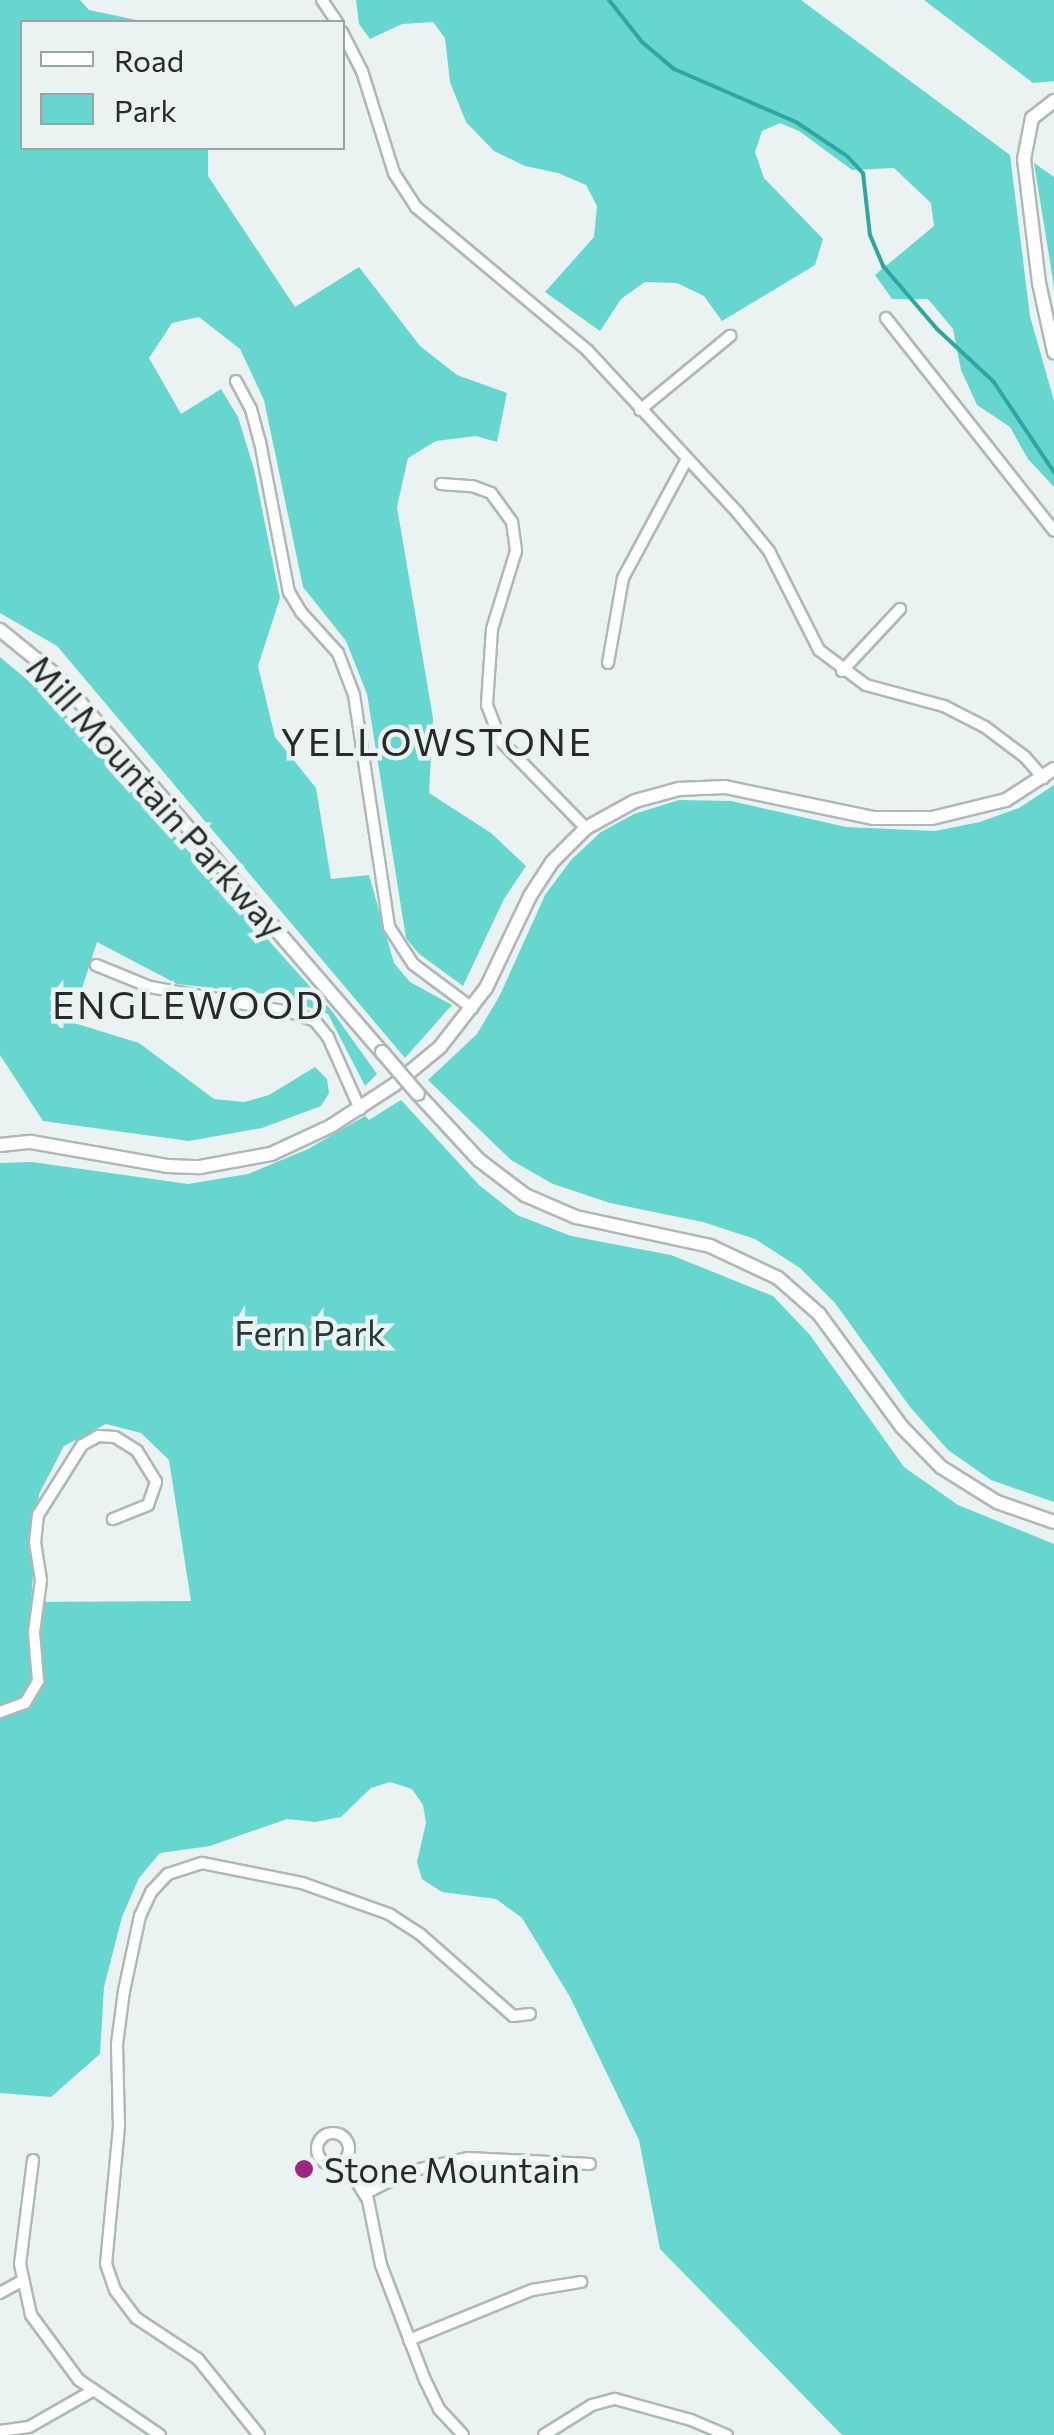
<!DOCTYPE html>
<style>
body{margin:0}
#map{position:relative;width:1054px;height:2435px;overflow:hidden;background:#eaf3f2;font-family:Commissioner,sans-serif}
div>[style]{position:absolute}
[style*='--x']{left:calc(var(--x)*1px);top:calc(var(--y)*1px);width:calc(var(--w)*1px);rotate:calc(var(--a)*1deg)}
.green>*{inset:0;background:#67d6cf}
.stream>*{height:4px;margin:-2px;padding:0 2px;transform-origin:2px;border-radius:2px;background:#2fa7a1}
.roads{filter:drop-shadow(2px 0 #b0b8b7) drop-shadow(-2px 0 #b0b8b7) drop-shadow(0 2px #b0b8b7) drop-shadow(0 -2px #b0b8b7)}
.minor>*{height:10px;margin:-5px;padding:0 5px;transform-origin:5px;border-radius:5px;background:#fff}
.minor>.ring{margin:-5px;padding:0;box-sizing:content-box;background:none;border:10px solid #fff;border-radius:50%}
.tertiary>*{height:12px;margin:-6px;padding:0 6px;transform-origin:6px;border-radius:6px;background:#fff}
.bridges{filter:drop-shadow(2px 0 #b0b8b7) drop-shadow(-2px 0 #b0b8b7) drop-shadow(0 2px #b0b8b7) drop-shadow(0 -2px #b0b8b7)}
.tertiary-bridge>*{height:12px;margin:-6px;padding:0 6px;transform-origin:6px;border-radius:6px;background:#fff}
.dots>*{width:28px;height:28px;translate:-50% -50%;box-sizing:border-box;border:5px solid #eaf3f2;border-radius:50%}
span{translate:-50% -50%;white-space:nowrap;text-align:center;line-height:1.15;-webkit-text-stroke:9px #eaf3f2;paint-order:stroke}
.street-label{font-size:35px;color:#272a2a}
.park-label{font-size:35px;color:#243d3c}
.poi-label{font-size:35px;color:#272a2a}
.left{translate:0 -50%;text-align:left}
.neighbourhood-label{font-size:38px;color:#272a2a;letter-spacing:2.5px}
.legend{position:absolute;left:20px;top:20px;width:325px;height:130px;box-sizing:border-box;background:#eaf3f2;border:2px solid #9ca3a2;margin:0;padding:12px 18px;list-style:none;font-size:30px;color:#272a2a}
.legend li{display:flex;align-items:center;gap:20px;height:50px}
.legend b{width:50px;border:2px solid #9ca3a2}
</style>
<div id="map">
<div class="green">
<div style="clip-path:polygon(0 0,80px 0,89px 10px,146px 22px,22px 22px,22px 148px,208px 148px,208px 176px,295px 307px,359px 267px,420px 346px,457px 375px,507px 393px,497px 442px,476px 436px,436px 441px,408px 458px,397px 507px,433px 718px,429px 793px,491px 833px,526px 866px,504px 899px,463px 986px,418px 953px,406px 938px,367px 694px,346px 641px,303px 587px,264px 400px,240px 349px,199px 317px,172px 323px,149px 358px,181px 414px,221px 389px,238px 417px,254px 469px,280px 598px,258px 666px,275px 737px,316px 788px,331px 879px,369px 875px,394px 963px,410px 982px,452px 1005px,405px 1058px,57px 646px,0 613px)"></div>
<div style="clip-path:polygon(356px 0,801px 0,1010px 155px,1030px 316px,1054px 401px,1054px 487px,1028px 459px,1010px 427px,977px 405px,961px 370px,953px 329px,928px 299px,892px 299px,875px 275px,934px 226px,931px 203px,894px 168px,852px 170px,799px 131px,780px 123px,762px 131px,755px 152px,764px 178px,823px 239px,815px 265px,722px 321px,704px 296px,677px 283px,645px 282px,621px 299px,600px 331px,545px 292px,594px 237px,597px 206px,586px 185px,558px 173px,525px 166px,494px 151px,466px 122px,450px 82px,445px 38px,433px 22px,402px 24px,370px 39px,359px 24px)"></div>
<div style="clip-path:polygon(924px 0,1054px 0,1054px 81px,1033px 83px)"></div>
<div style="clip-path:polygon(1034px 163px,1054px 177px,1054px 288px,1050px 262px)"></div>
<div style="clip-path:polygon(0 657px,56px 704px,332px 1011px,377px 1074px,365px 1086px,328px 1014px,274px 995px,177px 984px,97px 942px,71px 1022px,139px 1043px,214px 1099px,244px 1102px,269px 1095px,315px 1067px,327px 1079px,329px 1093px,321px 1106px,262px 1128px,189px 1141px,43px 1121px,0 1055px)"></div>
<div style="clip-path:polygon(1054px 785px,1054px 1502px,991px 1480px,948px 1450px,910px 1407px,835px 1303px,800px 1268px,755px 1239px,703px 1222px,610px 1203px,553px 1184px,511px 1160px,428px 1080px,477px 1034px,500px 995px,545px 895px,571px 860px,601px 832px,634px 814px,679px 800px,731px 801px,846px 827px,935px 831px,980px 822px,1019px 808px)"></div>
<div style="clip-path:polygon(evenodd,401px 1100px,479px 1185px,517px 1215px,571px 1236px,671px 1255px,773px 1296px,810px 1335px,904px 1467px,958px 1505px,1054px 1544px,1054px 2435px,842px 2435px,660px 2249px,639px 2140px,570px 1997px,522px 1918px,496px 1899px,442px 1892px,422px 1879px,417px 1862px,426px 1823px,423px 1805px,412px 1789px,390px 1782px,371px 1788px,341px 1817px,315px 1822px,287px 1819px,210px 1846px,160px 1853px,139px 1878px,122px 1917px,104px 1987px,100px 2054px,51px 2097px,0 2093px,0 1163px,32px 1162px,188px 1184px,248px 1174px,308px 1149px,365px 1116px,369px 1120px,401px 1100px,106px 1424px,141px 1433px,169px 1460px,191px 1601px,31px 1602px,39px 1494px,64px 1446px,106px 1424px)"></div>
</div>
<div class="stream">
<div style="--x:609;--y:0;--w:53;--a:51.8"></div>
<div style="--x:642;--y:42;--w:42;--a:40.2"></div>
<div style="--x:674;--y:69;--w:133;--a:23.5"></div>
<div style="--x:796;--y:122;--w:61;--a:33.7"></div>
<div style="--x:847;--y:156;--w:23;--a:47"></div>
<div style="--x:863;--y:173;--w:62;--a:83.6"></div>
<div style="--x:870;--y:235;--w:34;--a:67"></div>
<div style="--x:883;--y:266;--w:83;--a:49.4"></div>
<div style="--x:937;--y:329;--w:76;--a:42.9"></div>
<div style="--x:993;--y:381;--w:110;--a:56.2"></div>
</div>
<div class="roads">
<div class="minor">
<div style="--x:322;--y:0;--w:27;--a:56"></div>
<div style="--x:342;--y:32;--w:44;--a:62.9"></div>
<div style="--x:362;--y:71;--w:107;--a:72.6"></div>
<div style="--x:394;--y:173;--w:40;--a:57.1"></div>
<div style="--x:416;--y:207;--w:223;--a:39.9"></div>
<div style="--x:587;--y:350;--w:221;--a:47.2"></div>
<div style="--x:737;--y:512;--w:50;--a:50.6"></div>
<div style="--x:769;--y:551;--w:111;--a:63.2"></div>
<div style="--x:819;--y:650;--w:59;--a:36.7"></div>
<div style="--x:866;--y:685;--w:81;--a:15.1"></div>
<div style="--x:944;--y:706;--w:46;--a:27.1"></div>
<div style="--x:985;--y:727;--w:50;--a:36.9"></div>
<div style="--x:1025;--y:757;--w:28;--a:49"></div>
<div style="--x:886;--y:318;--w:271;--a:51.7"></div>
<div style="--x:236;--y:381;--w:32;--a:62"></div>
<div style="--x:251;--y:409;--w:34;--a:75"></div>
<div style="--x:260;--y:442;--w:153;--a:79.1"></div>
<div style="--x:289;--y:592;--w:23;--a:59"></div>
<div style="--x:301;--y:612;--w:55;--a:47.9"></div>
<div style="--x:338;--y:653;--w:45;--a:69.1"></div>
<div style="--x:354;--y:695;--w:235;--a:81.4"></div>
<div style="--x:389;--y:927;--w:44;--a:57"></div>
<div style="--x:413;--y:964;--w:74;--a:36.7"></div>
<div style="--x:640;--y:410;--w:117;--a:-39.4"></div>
<div style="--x:441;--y:484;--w:31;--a:4"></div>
<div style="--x:472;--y:486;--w:20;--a:20"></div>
<div style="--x:491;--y:493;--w:36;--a:54"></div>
<div style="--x:512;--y:522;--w:29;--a:82"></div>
<div style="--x:516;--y:551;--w:82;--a:107.1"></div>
<div style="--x:492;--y:629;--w:76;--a:93.8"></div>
<div style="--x:487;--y:705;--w:39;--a:69"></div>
<div style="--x:501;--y:741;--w:122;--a:45.7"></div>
<div style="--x:608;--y:663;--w:86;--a:-80"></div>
<div style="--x:623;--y:578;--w:133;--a:-61.7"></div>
<div style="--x:842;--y:671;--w:85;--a:-46.9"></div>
<div style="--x:96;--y:965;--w:58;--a:22.2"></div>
<div style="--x:150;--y:987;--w:146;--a:10.2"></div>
<div style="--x:294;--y:1013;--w:22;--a:21"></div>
<div style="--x:315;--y:1021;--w:21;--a:51"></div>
<div style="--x:328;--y:1037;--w:79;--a:66"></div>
<div style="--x:0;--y:1712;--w:27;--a:-20"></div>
<div style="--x:25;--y:1703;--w:26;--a:-59"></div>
<div style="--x:38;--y:1681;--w:49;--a:-94.7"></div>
<div style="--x:34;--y:1632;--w:52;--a:-82.3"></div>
<div style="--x:41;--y:1580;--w:37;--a:-99"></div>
<div style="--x:35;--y:1543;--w:28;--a:-84"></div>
<div style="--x:38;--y:1515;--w:83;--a:-57.8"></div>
<div style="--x:82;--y:1445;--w:18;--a:-29"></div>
<div style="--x:98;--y:1436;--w:17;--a:3"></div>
<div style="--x:115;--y:1437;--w:26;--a:32"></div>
<div style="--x:137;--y:1451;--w:36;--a:58"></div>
<div style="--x:156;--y:1482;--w:24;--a:109"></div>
<div style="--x:148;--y:1505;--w:38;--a:158"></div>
<div class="ring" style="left:317px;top:2133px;width:22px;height:22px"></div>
<div style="--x:33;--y:2160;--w:105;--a:97.1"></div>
<div style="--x:20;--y:2264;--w:52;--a:77.8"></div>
<div style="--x:31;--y:2315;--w:81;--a:53.6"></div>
<div style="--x:79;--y:2380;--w:98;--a:34.2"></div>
<div style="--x:344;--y:2161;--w:46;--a:58.4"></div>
<div style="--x:368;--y:2200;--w:66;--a:78.7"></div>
<div style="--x:381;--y:2265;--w:123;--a:69.1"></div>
<div style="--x:425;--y:2380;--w:32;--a:64"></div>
<div style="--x:439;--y:2409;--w:35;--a:47"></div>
<div style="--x:366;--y:2193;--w:46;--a:-27.1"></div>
<div style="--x:407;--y:2172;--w:63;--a:-12.9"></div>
<div style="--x:468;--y:2158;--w:122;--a:2.8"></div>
<div style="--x:0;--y:2293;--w:25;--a:-29"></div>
<div style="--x:409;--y:2340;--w:133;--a:-22.1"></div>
<div style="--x:532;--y:2290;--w:50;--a:-9.3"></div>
<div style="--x:0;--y:2431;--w:29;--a:-8"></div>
<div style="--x:29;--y:2427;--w:73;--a:-29.7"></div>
<div style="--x:259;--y:2435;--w:97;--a:-128.8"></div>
<div style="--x:198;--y:2359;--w:74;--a:-146.5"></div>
<div style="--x:136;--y:2318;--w:35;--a:-127"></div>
<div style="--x:115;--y:2290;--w:28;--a:-109"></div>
<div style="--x:106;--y:2264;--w:138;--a:-84.6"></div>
<div style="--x:119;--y:2127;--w:83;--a:-91.4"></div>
<div style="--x:117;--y:2044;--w:53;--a:-82.5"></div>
<div style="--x:124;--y:1991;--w:77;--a:-78"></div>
<div style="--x:140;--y:1916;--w:26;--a:-65"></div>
<div style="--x:151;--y:1892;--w:25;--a:-47"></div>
<div style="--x:168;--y:1874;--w:36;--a:-18"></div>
<div style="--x:202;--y:1863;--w:102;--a:11.3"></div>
<div style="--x:302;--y:1883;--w:92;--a:19.6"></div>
<div style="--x:389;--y:1914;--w:37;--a:33"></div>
<div style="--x:420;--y:1934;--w:124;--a:41.4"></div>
<div style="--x:513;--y:2016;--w:17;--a:-7"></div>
<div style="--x:544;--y:2435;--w:57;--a:-32"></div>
<div style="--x:592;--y:2405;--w:24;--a:-15"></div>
<div style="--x:615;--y:2399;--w:79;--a:15.4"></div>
<div style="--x:691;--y:2420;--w:39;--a:23"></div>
</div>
<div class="tertiary">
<div style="--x:1054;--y:101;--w:28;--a:142"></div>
<div style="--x:1032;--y:118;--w:42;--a:101"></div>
<div style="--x:1024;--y:159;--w:125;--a:83.1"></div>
<div style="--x:1039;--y:283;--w:71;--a:77.7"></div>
<div style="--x:0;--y:630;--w:75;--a:39"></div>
<div style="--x:58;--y:677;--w:496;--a:49.2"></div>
<div style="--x:418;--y:1094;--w:90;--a:47.3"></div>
<div style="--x:479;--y:1160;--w:58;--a:37.3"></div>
<div style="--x:525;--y:1195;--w:56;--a:23.3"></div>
<div style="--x:576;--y:1217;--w:137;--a:12.2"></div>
<div style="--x:710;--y:1246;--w:75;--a:25.2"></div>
<div style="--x:778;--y:1278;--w:55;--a:41.3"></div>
<div style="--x:819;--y:1314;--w:140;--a:53.7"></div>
<div style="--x:902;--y:1427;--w:56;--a:45.7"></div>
<div style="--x:941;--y:1467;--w:66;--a:32"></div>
<div style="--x:997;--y:1502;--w:60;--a:19.3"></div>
<div style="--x:0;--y:1145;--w:31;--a:-6"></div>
<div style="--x:31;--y:1142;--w:138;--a:10"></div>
<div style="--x:167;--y:1166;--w:33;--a:2"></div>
<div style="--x:200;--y:1167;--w:72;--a:-10.4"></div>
<div style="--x:271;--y:1154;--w:66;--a:-25"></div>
<div style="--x:331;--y:1126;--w:75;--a:-33.1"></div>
<div style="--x:394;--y:1085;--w:60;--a:-39.6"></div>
<div style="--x:440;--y:1047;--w:75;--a:-52.1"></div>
<div style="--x:486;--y:988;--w:102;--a:-64.4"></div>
<div style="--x:530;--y:896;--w:40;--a:-57.1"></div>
<div style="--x:552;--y:862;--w:48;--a:-45"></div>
<div style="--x:586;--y:828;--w:56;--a:-28.9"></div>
<div style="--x:635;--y:801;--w:46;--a:-15.3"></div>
<div style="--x:679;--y:789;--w:46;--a:-2.5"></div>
<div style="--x:725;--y:787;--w:151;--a:11.8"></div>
<div style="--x:873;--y:818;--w:59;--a:0"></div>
<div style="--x:932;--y:818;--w:76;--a:-13.7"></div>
<div style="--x:1006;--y:800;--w:57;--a:-32.9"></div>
</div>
</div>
<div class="bridges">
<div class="tertiary-bridge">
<div style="--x:382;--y:1052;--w:55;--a:49.4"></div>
</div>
</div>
<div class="dots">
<div style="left:304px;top:2169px;background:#9b2783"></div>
</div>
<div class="street-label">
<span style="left:157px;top:796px;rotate:48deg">Mill Mountain Parkway</span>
</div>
<div class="park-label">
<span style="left:310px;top:1332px">Fern Park</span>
</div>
<div class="poi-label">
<span class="left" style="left:324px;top:2169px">Stone Mountain</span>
</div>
<div class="neighbourhood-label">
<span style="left:437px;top:741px">YELLOWSTONE</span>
<span style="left:189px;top:1004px">ENGLEWOOD</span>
</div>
<ul class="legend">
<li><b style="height:12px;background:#fff"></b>Road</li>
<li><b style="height:28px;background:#67d6cf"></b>Park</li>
</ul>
</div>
